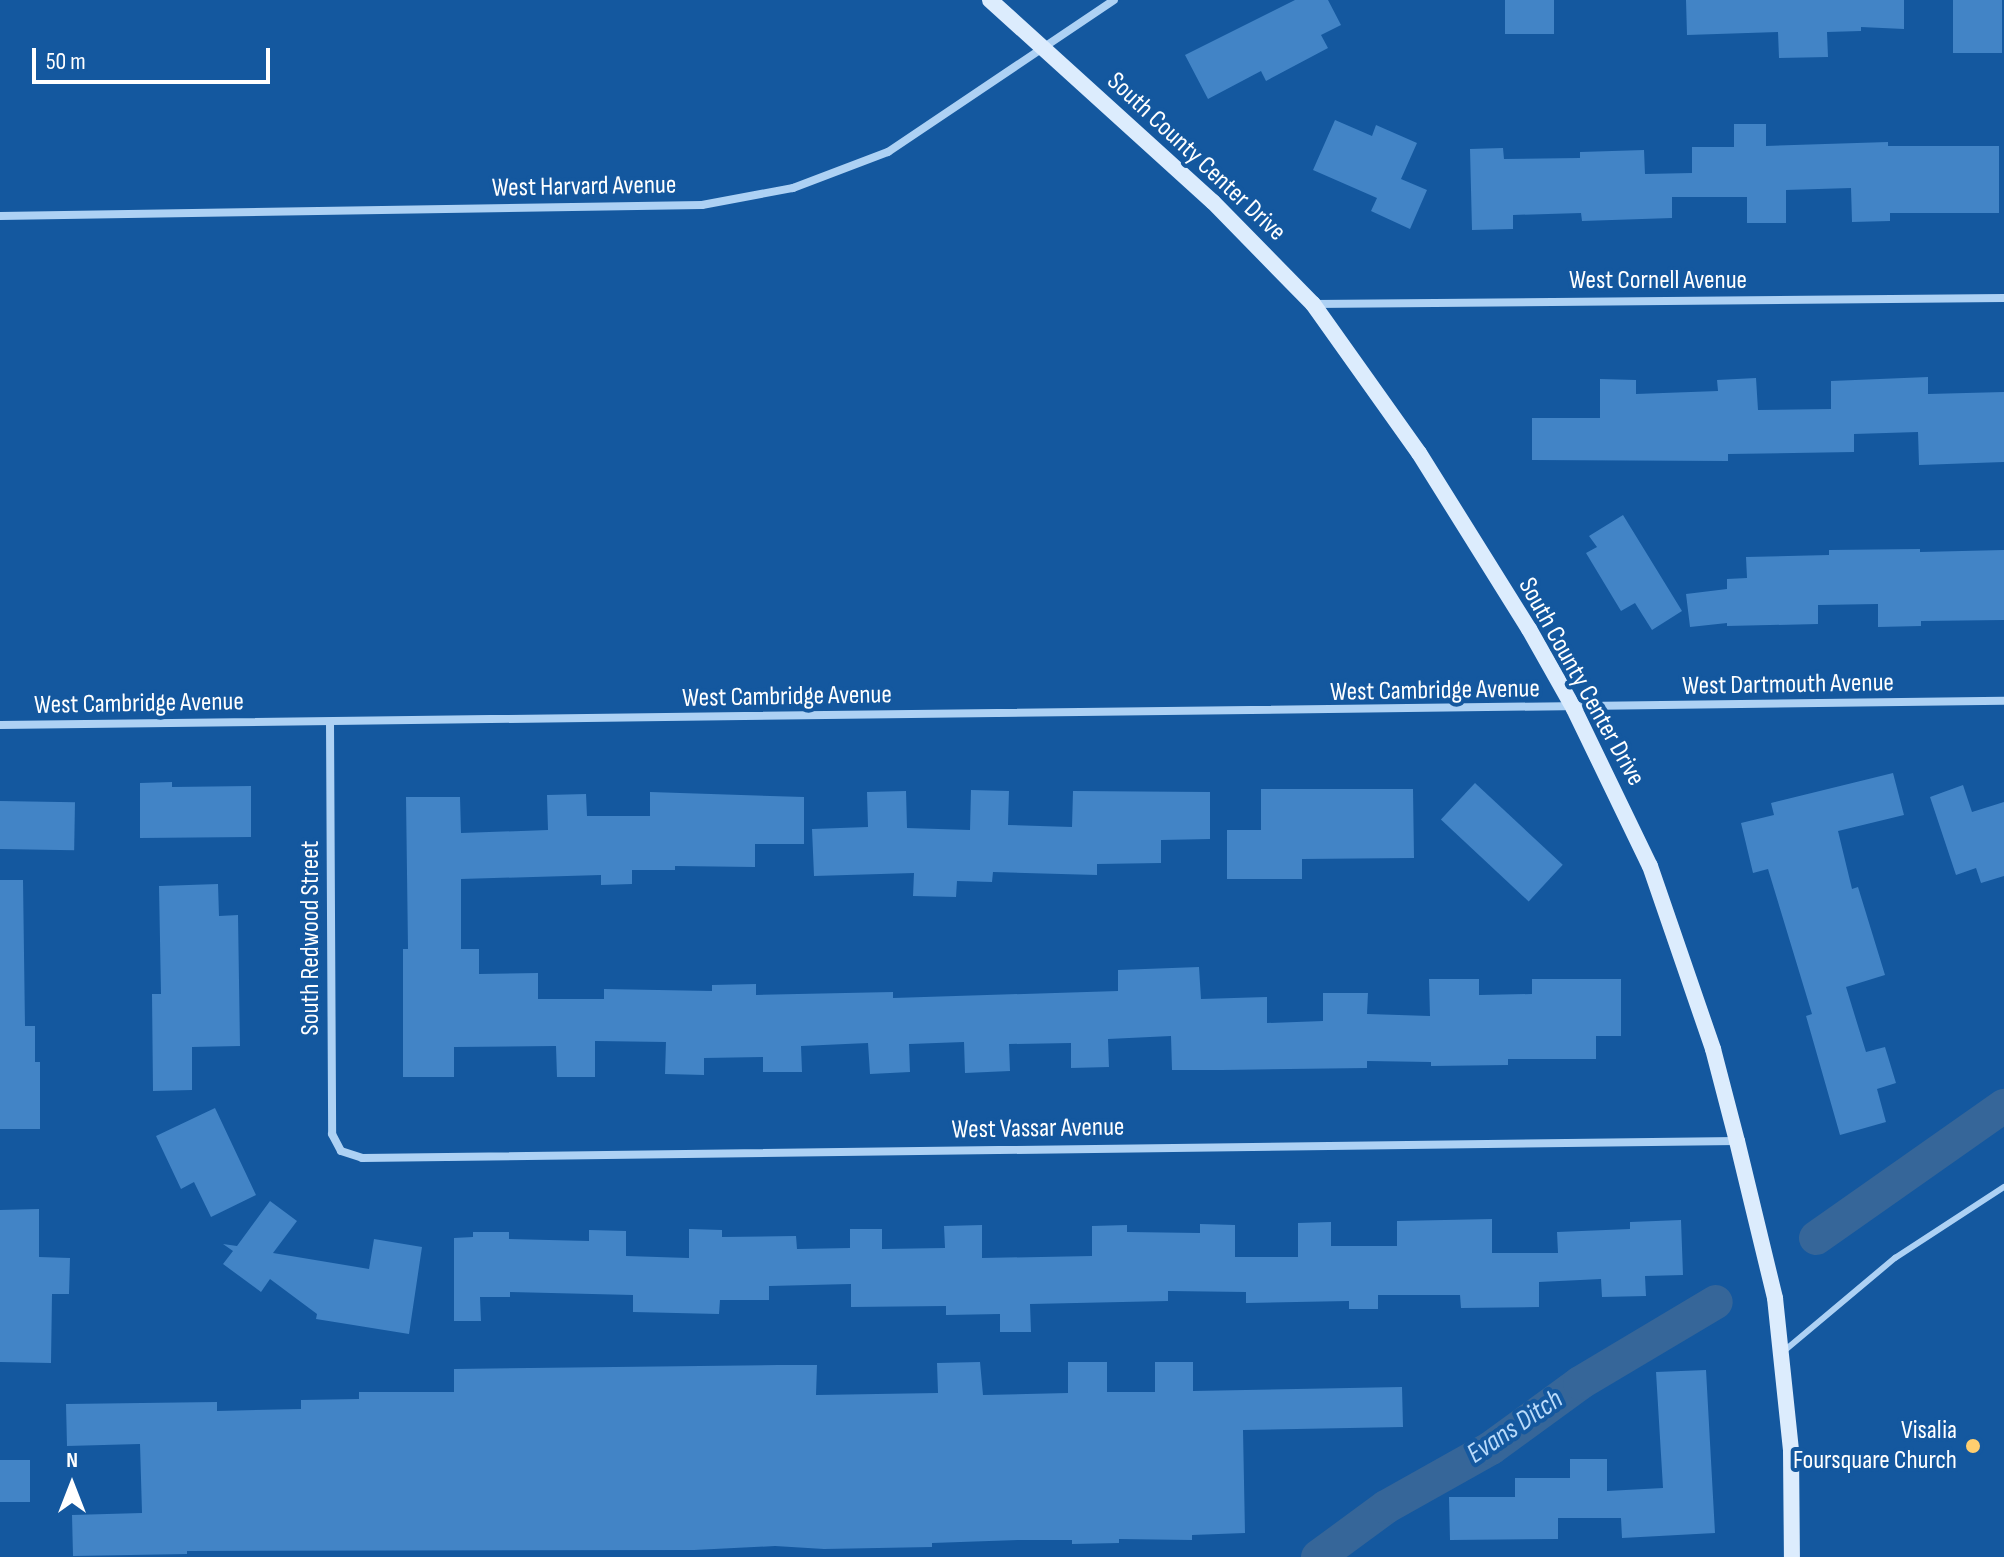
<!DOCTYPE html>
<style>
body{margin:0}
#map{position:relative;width:2004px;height:1557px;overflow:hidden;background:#14589f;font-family:"Sofia Sans Condensed",sans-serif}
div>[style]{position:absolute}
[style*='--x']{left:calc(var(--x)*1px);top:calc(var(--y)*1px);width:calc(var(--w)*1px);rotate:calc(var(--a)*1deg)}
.canal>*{height:34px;margin:-17px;padding:0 17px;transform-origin:17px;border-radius:17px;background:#366699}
.building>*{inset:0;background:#4284c6;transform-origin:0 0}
.lane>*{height:6px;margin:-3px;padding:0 3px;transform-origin:3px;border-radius:3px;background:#add1f4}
.street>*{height:8px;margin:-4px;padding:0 4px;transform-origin:4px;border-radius:4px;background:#add1f4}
.secondary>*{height:16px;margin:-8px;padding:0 8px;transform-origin:8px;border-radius:8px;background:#dcecfd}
.dots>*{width:22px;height:22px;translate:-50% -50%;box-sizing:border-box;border:4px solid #14589f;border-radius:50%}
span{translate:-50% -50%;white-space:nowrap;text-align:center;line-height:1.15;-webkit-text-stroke:8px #14589f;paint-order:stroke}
.street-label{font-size:26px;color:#fff}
.poi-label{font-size:26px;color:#fff}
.right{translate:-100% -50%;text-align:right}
.water-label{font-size:28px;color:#b9dafa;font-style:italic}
.north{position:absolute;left:32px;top:1445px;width:80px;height:80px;-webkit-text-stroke:6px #14589f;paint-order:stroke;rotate:0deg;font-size:22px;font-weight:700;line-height:32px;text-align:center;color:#fff}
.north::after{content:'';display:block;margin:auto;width:28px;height:36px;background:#fff;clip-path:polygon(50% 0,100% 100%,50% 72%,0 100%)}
.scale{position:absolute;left:32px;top:48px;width:238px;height:36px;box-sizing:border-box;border:4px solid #fff;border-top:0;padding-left:10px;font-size:24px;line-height:28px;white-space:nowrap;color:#fff;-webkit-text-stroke:6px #14589f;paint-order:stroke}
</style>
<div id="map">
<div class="canal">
<div style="--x:1816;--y:1238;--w:230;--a:-35.1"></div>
<div style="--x:1318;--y:1557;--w:84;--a:-36.3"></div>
<div style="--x:1386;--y:1507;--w:120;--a:-29.3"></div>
<div style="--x:1491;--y:1448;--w:110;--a:-36.1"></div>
<div style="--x:1580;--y:1383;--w:158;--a:-30.8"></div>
</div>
<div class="building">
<div style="clip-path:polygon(1295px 0,1328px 0,1341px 25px,1321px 35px,1328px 48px,1266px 81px,1261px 71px,1208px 99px,1185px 55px)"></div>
<div style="left:1505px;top:0;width:49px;height:34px"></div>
<div style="clip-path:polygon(1686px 0,1904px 0,1904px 29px,1861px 27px,1861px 31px,1827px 32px,1828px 57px,1779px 58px,1778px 32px,1687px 35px)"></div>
<div style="left:1953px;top:0;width:49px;height:53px"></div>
<div style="clip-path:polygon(1335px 120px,1372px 136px,1376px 125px,1417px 143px,1401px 179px,1427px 190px,1410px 229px,1371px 211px,1377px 198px,1313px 170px)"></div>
<div style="clip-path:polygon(1734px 124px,1766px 124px,1766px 146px,1888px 142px,1888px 146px,1999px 146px,1999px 213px,1890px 213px,1890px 221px,1852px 222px,1851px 188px,1786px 190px,1786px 223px,1747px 223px,1747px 197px,1672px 197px,1672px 218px,1582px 221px,1581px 213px,1513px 215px,1513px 229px,1472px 230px,1470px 149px,1503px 148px,1504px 159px,1580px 158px,1580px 152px,1644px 150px,1645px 174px,1692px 173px,1692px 147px,1734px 147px)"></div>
<div style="clip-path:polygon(1928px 377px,1928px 394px,2004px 392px,2004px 462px,1919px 465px,1918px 432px,1854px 434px,1854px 452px,1728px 454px,1728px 461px,1532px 460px,1532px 418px,1600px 418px,1600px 379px,1636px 380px,1636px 394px,1718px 391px,1717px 380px,1756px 378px,1758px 410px,1831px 409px,1831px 381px)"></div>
<div style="clip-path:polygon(1623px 515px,1682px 611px,1652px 630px,1635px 603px,1621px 611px,1586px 553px,1597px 547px,1589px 536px)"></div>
<div style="clip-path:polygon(1920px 549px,1920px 552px,2004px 550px,2004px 620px,1921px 621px,1921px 626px,1878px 627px,1878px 604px,1818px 605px,1818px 624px,1727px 626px,1727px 623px,1690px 627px,1686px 594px,1727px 589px,1727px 579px,1747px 578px,1746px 557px,1829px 555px,1829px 550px)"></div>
<div style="clip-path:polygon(1893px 773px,1904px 815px,1838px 831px,1852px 889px,1858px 887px,1885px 975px,1846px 987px,1866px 1052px,1885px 1047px,1896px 1083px,1877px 1089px,1886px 1122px,1840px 1135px,1806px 1016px,1812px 1014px,1768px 869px,1753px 873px,1741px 823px,1774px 815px,1771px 803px)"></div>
<div style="clip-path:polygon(172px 782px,172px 787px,251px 786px,251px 837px,140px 838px,140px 783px)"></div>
<div style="left:1475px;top:783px;width:120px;height:50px;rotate:43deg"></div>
<div style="clip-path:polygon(1963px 785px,1972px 812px,2004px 802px,2004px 876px,1981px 883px,1976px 868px,1956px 875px,1930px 797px)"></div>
<div style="clip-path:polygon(1261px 789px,1413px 789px,1414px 858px,1302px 859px,1302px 879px,1227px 879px,1227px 830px,1261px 830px)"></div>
<div style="clip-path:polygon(971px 790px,1009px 791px,1008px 825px,1072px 827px,1073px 791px,1210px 792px,1210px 839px,1161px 840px,1161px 863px,1097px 864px,1097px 875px,993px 872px,992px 882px,957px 881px,956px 897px,913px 896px,914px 873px,814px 876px,812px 829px,868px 827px,867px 792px,906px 791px,907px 828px,970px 830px)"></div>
<div style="clip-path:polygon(650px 792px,804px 797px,804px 844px,755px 844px,755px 867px,675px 866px,675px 870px,632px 870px,632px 884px,601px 885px,601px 875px,461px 879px,461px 949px,479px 949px,479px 974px,538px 973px,538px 999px,604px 999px,604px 989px,712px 991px,712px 985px,756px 984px,756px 995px,893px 992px,893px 998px,1118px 991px,1118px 970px,1199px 967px,1201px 999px,1267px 997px,1267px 1023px,1323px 1021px,1323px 993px,1368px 993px,1367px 1014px,1430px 1016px,1429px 979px,1479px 979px,1479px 995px,1532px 994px,1532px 979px,1621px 979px,1621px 1036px,1596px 1036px,1596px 1059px,1508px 1059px,1508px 1065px,1431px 1066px,1431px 1062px,1367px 1061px,1367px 1068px,1222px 1070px,1172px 1070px,1171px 1036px,1108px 1039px,1109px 1067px,1071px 1068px,1071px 1043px,1009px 1044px,1010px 1071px,965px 1073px,964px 1042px,909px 1044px,910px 1072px,870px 1074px,868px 1043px,801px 1046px,802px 1072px,763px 1072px,763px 1057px,704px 1058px,704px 1075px,665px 1074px,666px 1042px,595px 1041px,595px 1077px,557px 1077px,556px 1046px,454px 1047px,454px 1077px,403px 1077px,403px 949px,408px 949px,406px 797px,460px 797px,461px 833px,548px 830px,547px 795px,586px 794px,587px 816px,650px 816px)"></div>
<div style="left:0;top:801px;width:75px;height:48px;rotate:1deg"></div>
<div style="clip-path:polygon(0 880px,23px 880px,25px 1026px,35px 1026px,35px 1062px,40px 1062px,40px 1129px,0 1129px)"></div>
<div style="clip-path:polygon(218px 884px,219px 916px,238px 915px,240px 1046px,192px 1047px,192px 1090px,153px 1091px,152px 994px,161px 994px,159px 886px)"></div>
<div style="clip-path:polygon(215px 1108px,256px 1195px,211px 1217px,194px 1182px,181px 1189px,156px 1136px)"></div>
<div style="clip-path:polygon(270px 1201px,297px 1221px,273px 1253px,369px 1269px,374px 1239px,422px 1247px,409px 1334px,316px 1319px,317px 1314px,270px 1279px,261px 1292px,223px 1264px,233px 1251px,223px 1244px,237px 1246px)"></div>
<div style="clip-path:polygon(39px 1209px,39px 1257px,70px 1258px,69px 1294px,52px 1294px,51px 1363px,0 1362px,0 1210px)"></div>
<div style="clip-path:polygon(1492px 1219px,1492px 1253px,1558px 1253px,1557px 1232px,1630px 1229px,1630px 1222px,1681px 1220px,1683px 1275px,1645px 1276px,1646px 1296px,1602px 1297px,1601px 1279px,1539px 1282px,1539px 1307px,1461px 1308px,1460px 1295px,1378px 1295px,1378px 1309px,1349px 1309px,1349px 1301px,1246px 1303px,1246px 1292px,1168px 1291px,1168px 1301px,1030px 1304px,1031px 1332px,1000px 1332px,1000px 1314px,946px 1315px,946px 1306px,851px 1307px,851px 1284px,769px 1286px,769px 1300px,720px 1300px,719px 1314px,633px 1312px,633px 1295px,510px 1292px,510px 1297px,480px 1297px,481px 1321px,454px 1321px,454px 1238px,473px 1237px,473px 1232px,509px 1232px,509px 1239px,589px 1241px,589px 1230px,626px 1231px,626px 1256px,689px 1258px,689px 1229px,722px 1230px,722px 1237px,796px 1236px,797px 1249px,850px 1248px,850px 1229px,882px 1229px,882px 1249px,945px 1248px,944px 1226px,982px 1225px,982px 1258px,1092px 1256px,1092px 1226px,1127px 1225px,1127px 1232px,1200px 1233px,1200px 1224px,1235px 1225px,1235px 1257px,1298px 1257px,1298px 1223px,1331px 1222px,1331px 1246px,1397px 1246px,1397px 1221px)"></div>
<div style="clip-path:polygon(980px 1362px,983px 1395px,1068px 1393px,1068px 1362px,1107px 1362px,1107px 1392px,1155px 1392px,1155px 1362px,1193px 1362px,1193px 1391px,1402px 1387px,1403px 1427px,1243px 1430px,1245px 1533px,1192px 1535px,1192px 1540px,1119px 1539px,1119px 1543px,1072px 1544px,1072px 1540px,1018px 1540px,932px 1543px,932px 1547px,824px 1549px,775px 1546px,694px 1550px,187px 1551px,187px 1554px,73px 1556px,72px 1515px,142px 1513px,140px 1444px,67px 1446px,66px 1404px,217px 1402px,217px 1411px,301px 1409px,301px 1400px,359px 1399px,359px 1392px,454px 1392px,454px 1369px,778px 1365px,817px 1365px,816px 1395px,938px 1393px,937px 1363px)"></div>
<div style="clip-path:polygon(1706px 1370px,1715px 1533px,1622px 1538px,1621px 1518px,1558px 1518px,1558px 1539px,1450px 1540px,1449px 1497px,1515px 1497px,1515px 1478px,1570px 1478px,1570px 1459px,1607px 1459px,1607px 1491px,1663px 1488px,1656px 1372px)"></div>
<div style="left:0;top:1460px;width:30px;height:42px"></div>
</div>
<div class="lane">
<div style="--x:1784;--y:1351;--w:145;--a:-40"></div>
<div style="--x:1895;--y:1258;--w:130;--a:-33.1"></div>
</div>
<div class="street">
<div style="--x:0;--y:216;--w:702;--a:-0.9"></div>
<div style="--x:702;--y:205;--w:93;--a:-10.6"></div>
<div style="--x:793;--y:188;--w:102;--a:-20.8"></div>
<div style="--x:888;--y:152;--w:272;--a:-33.9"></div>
<div style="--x:1313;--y:304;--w:691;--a:-0.5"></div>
<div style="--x:330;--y:722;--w:412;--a:89.7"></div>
<div style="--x:332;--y:1134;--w:19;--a:62"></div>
<div style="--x:341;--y:1151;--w:22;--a:18"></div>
<div style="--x:362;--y:1158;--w:1375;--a:-0.71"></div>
<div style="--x:0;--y:725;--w:2004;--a:-0.69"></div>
</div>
<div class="secondary">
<div style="--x:990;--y:0;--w:301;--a:42.2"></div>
<div style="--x:1213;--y:202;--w:143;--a:45.6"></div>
<div style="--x:1313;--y:304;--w:183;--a:54.6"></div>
<div style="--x:1419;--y:453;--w:208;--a:58"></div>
<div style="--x:1529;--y:629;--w:92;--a:60.6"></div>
<div style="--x:1574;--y:709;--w:174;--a:64.2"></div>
<div style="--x:1650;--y:866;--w:194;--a:71"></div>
<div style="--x:1713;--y:1049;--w:95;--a:75.4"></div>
<div style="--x:1737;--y:1141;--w:162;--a:76.4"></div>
<div style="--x:1775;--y:1298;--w:154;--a:84"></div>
<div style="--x:1791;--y:1451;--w:106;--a:89.5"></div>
</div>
<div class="dots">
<div style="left:1973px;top:1446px;background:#ffce6f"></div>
</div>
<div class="street-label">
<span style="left:1196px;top:157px;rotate:43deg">South County Center Drive</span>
<span style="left:584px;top:187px;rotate:-1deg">West Harvard Avenue</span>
<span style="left:1658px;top:281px">West Cornell Avenue</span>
<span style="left:1581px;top:682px;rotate:61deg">South County Center Drive</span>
<span style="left:1788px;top:685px;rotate:-1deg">West Dartmouth Avenue</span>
<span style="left:1435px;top:691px;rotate:-1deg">West Cambridge Avenue</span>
<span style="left:787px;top:697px;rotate:-1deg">West Cambridge Avenue</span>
<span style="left:139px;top:704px;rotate:-1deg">West Cambridge Avenue</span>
<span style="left:311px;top:938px;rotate:-90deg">South Redwood Street</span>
<span style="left:1038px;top:1129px;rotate:-1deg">West Vassar Avenue</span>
</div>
<div class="poi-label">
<span class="right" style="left:1957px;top:1446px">Visalia<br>Foursquare Church</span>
</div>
<div class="water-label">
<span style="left:1515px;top:1427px;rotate:-34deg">Evans Ditch</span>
</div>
<div class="north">N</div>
<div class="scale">50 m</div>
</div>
